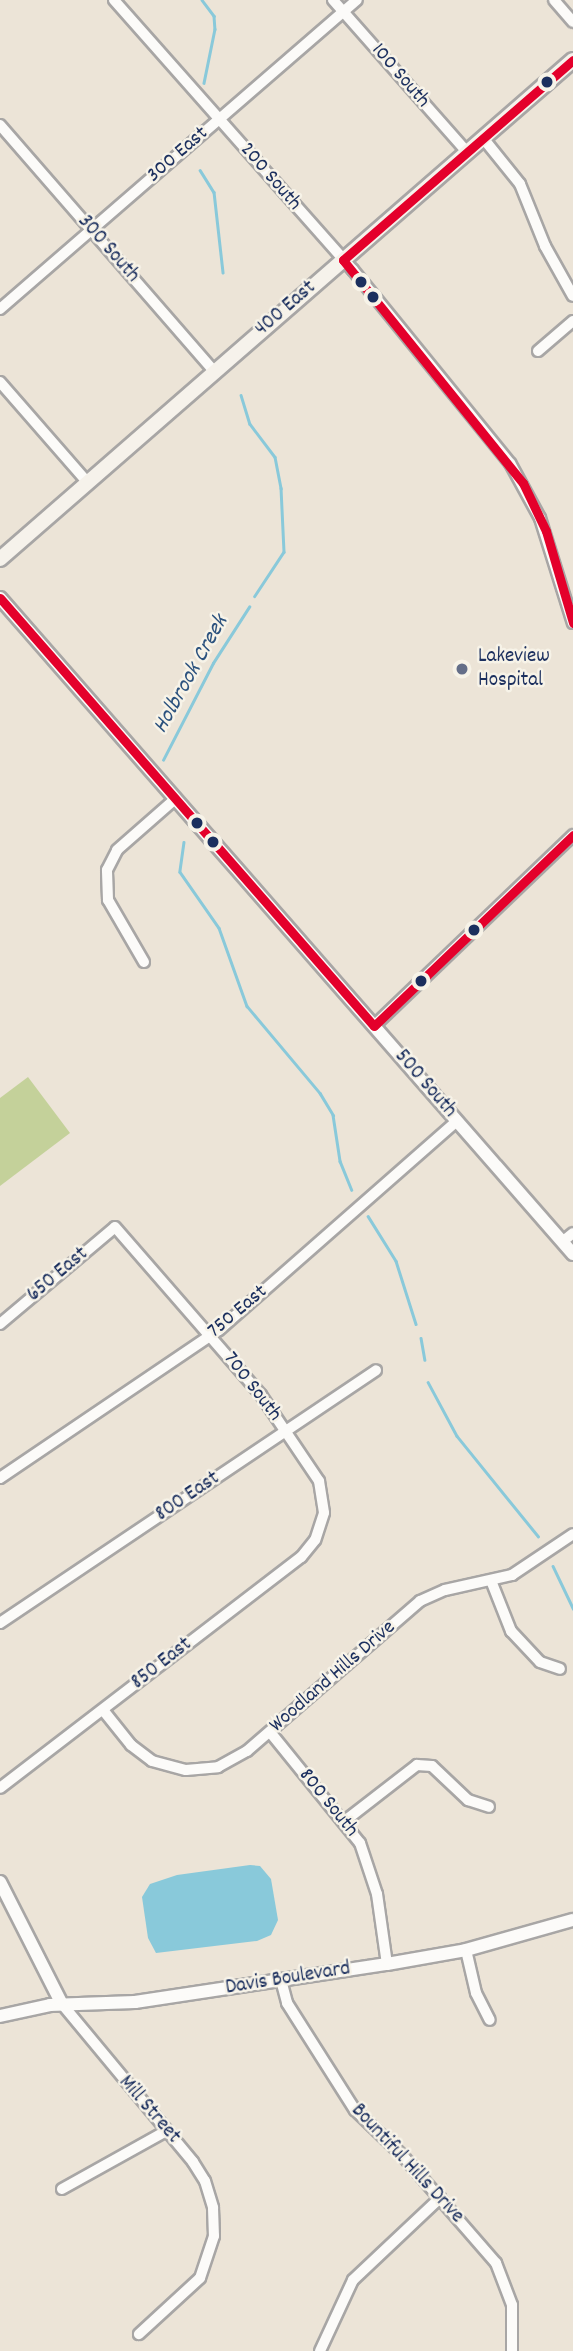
<!DOCTYPE html>
<style>
body{margin:0}
#map{position:relative;width:573px;height:2351px;overflow:hidden;background:#ece4d7;font-family:Dekko,sans-serif}
div>[style]{position:absolute}
[style*='--x']{left:calc(var(--x)*1px);top:calc(var(--y)*1px);width:calc(var(--w)*1px);rotate:calc(var(--a)*1deg)}
.green>*{inset:0;background:#c4d19a}
.water>*{inset:0;background:#89c9da}
.stream>*{height:2.5px;margin:-1.25px;padding:0 1.25px;transform-origin:1.25px;border-radius:1.25px;background:#89c9da}
.roads{filter:drop-shadow(2px 0 #a8a6a5) drop-shadow(-2px 0 #a8a6a5) drop-shadow(0 2px #a8a6a5) drop-shadow(0 -2px #a8a6a5)}
.minor>*{height:10px;margin:-5px;padding:0 5px;transform-origin:5px;border-radius:5px;background:#fcfbf9}
.tertiary>*{height:12px;margin:-6px;padding:0 6px;transform-origin:6px;border-radius:6px;background:#fcfbf9}
.secondary>*{height:14px;margin:-7px;padding:0 7px;transform-origin:7px;border-radius:7px;background:#f6f2eb}
.bus-1>*{height:9px;margin:-4.5px;padding:0 4.5px;transform-origin:4.5px;border-radius:4.5px;background:#e4002b}
.dots>*{width:19px;height:19px;translate:-50% -50%;box-sizing:border-box;border:4px solid #f7f3e8;border-radius:50%}
span{translate:-50% -50%;white-space:nowrap;text-align:center;line-height:1.15;-webkit-text-stroke:5px #f7f3e8;paint-order:stroke}
.street-label{font-size:21px;color:#1b2f5e}
.poi-label{font-size:21px;color:#1b2f5e}
.left{translate:0 -50%;text-align:left}
.water-label{font-size:23px;color:#2c527e;font-style:italic}
</style>
<div id="map">
<div class="green">
<div style="clip-path:polygon(28px 1077px,70px 1133px,0 1186px,0 1098px)"></div>
</div>
<div class="water">
<div style="clip-path:polygon(250px 1865px,260px 1866px,271px 1879px,278px 1920px,271px 1935px,257px 1941px,156px 1953px,148px 1938px,142px 1897px,150px 1884px,177px 1875px)"></div>
</div>
<div class="stream">
<div style="--x:202;--y:0;--w:20;--a:53"></div>
<div style="--x:214;--y:16;--w:13;--a:86"></div>
<div style="--x:215;--y:29;--w:55;--a:101.5"></div>
<div style="--x:200;--y:170;--w:26;--a:58"></div>
<div style="--x:214;--y:192;--w:81;--a:83.6"></div>
<div style="--x:241;--y:395;--w:30;--a:73"></div>
<div style="--x:250;--y:424;--w:41;--a:52.9"></div>
<div style="--x:275;--y:457;--w:32;--a:79"></div>
<div style="--x:281;--y:488;--w:64;--a:87.3"></div>
<div style="--x:284;--y:552;--w:53;--a:123.4"></div>
<div style="--x:163;--y:760;--w:109;--a:-62.7"></div>
<div style="--x:213;--y:663;--w:67;--a:-57.3"></div>
<div style="--x:184;--y:842;--w:30;--a:98"></div>
<div style="--x:180;--y:872;--w:68;--a:55.1"></div>
<div style="--x:219;--y:928;--w:83;--a:70.3"></div>
<div style="--x:247;--y:1006;--w:114;--a:50"></div>
<div style="--x:320;--y:1093;--w:26;--a:59"></div>
<div style="--x:333;--y:1115;--w:47;--a:81.3"></div>
<div style="--x:340;--y:1161;--w:31;--a:68"></div>
<div style="--x:368;--y:1216;--w:53;--a:58.1"></div>
<div style="--x:396;--y:1261;--w:66;--a:72.4"></div>
<div style="--x:421;--y:1338;--w:22;--a:80"></div>
<div style="--x:428;--y:1382;--w:61;--a:61.8"></div>
<div style="--x:457;--y:1436;--w:129;--a:51"></div>
<div style="--x:553;--y:1566;--w:47;--a:64.5"></div>
</div>
<div class="roads">
<div class="minor">
<div style="--x:114;--y:0;--w:361;--a:48.5"></div>
<div style="--x:353;--y:270;--w:249;--a:50.9"></div>
<div style="--x:510;--y:463;--w:63;--a:61.4"></div>
<div style="--x:540;--y:518;--w:110;--a:72.6"></div>
<div style="--x:333;--y:0;--w:203;--a:48.6"></div>
<div style="--x:554;--y:0;--w:29;--a:49"></div>
<div style="--x:0;--y:125;--w:327;--a:49"></div>
<div style="--x:483;--y:138;--w:59;--a:51.2"></div>
<div style="--x:520;--y:184;--w:67;--a:68"></div>
<div style="--x:545;--y:246;--w:57;--a:60.8"></div>
<div style="--x:0;--y:309;--w:472;--a:-40.9"></div>
<div style="--x:538;--y:351;--w:46;--a:-40.6"></div>
<div style="--x:0;--y:382;--w:134;--a:48.9"></div>
<div style="--x:144;--y:962;--w:72;--a:-120.1"></div>
<div style="--x:108;--y:900;--w:30;--a:-92"></div>
<div style="--x:107;--y:870;--w:22;--a:-63"></div>
<div style="--x:117;--y:850;--w:77;--a:-41.3"></div>
<div style="--x:374;--y:1026;--w:276;--a:-43.8"></div>
<div style="--x:562;--y:1242;--w:14;--a:-39"></div>
<div style="--x:0;--y:1324;--w:150;--a:-40.1"></div>
<div style="--x:115;--y:1227;--w:223;--a:49"></div>
<div style="--x:261;--y:1395;--w:104;--a:56"></div>
<div style="--x:319;--y:1481;--w:32;--a:81"></div>
<div style="--x:324;--y:1513;--w:28;--a:108"></div>
<div style="--x:315;--y:1540;--w:22;--a:129"></div>
<div style="--x:301;--y:1557;--w:379;--a:142.5"></div>
<div style="--x:0;--y:1478;--w:264;--a:-34.1"></div>
<div style="--x:219;--y:1330;--w:317;--a:-41.3"></div>
<div style="--x:492;--y:1583;--w:52;--a:68.4"></div>
<div style="--x:511;--y:1631;--w:42;--a:46.9"></div>
<div style="--x:540;--y:1662;--w:21;--a:19"></div>
<div style="--x:0;--y:1623;--w:453;--a:-33.9"></div>
<div style="--x:103;--y:1710;--w:45;--a:51.3"></div>
<div style="--x:131;--y:1745;--w:26;--a:37"></div>
<div style="--x:152;--y:1761;--w:35;--a:15"></div>
<div style="--x:186;--y:1770;--w:32;--a:-5"></div>
<div style="--x:218;--y:1767;--w:33;--a:-29"></div>
<div style="--x:247;--y:1751;--w:229;--a:-40.9"></div>
<div style="--x:420;--y:1601;--w:27;--a:-24"></div>
<div style="--x:445;--y:1590;--w:69;--a:-12.6"></div>
<div style="--x:512;--y:1575;--w:73;--a:-33.9"></div>
<div style="--x:270;--y:1732;--w:143;--a:51"></div>
<div style="--x:360;--y:1843;--w:54;--a:71.6"></div>
<div style="--x:377;--y:1894;--w:71;--a:81.9"></div>
<div style="--x:346;--y:1820;--w:90;--a:-37.8"></div>
<div style="--x:417;--y:1765;--w:15;--a:4"></div>
<div style="--x:432;--y:1766;--w:50;--a:43.4"></div>
<div style="--x:468;--y:1800;--w:22;--a:18"></div>
<div style="--x:466;--y:1950;--w:44;--a:76.9"></div>
<div style="--x:476;--y:1993;--w:30;--a:63"></div>
<div style="--x:281;--y:1980;--w:24;--a:75"></div>
<div style="--x:287;--y:2003;--w:127;--a:57.6"></div>
<div style="--x:355;--y:2110;--w:66;--a:43.8"></div>
<div style="--x:403;--y:2156;--w:142;--a:49"></div>
<div style="--x:496;--y:2263;--w:45;--a:69.1"></div>
<div style="--x:512;--y:2305;--w:46;--a:90"></div>
<div style="--x:62;--y:2004;--w:205;--a:50.3"></div>
<div style="--x:193;--y:2162;--w:22;--a:58"></div>
<div style="--x:205;--y:2181;--w:28;--a:73"></div>
<div style="--x:213;--y:2208;--w:28;--a:88"></div>
<div style="--x:214;--y:2236;--w:44;--a:108.4"></div>
<div style="--x:200;--y:2278;--w:83;--a:137.4"></div>
<div style="--x:62;--y:2189;--w:119;--a:-29.1"></div>
<div style="--x:320;--y:2351;--w:78;--a:-65.1"></div>
<div style="--x:353;--y:2280;--w:120;--a:-43.3"></div>
</div>
<div class="tertiary">
<div style="--x:0;--y:598;--w:871;--a:48.86"></div>
<div style="--x:0;--y:1882;--w:137;--a:63.1"></div>
<div style="--x:0;--y:2016;--w:51;--a:-12.4"></div>
<div style="--x:50;--y:2005;--w:85;--a:-2"></div>
<div style="--x:135;--y:2002;--w:255;--a:-8.6"></div>
<div style="--x:387;--y:1964;--w:80;--a:-10"></div>
<div style="--x:466;--y:1950;--w:111;--a:-15.7"></div>
</div>
<div class="secondary">
<div style="--x:0;--y:559;--w:760;--a:-41.05"></div>
</div>
</div>
<div class="bus-1">
<div style="--x:343;--y:260;--w:287;--a:51.1"></div>
<div style="--x:523;--y:483;--w:53;--a:64.4"></div>
<div style="--x:546;--y:531;--w:96;--a:73.6"></div>
<div style="--x:343;--y:260;--w:305;--a:-41"></div>
<div style="--x:0;--y:598;--w:568;--a:48.85"></div>
<div style="--x:374;--y:1026;--w:276;--a:-43.8"></div>
</div>
<div class="dots">
<div style="left:547px;top:82px;background:#1b2f5e"></div>
<div style="left:361px;top:282px;background:#1b2f5e"></div>
<div style="left:373px;top:297px;background:#1b2f5e"></div>
<div style="left:462px;top:669px;background:#646e88"></div>
<div style="left:197px;top:823px;background:#1b2f5e"></div>
<div style="left:213px;top:842px;background:#1b2f5e"></div>
<div style="left:474px;top:930px;background:#1b2f5e"></div>
<div style="left:421px;top:981px;background:#1b2f5e"></div>
</div>
<div class="street-label">
<span style="left:400px;top:76px;rotate:49deg">100 South</span>
<span style="left:178px;top:155px;rotate:-41deg">300 East</span>
<span style="left:270px;top:177px;rotate:49deg">200 South</span>
<span style="left:108px;top:249px;rotate:49deg">300 South</span>
<span style="left:286px;top:309px;rotate:-41deg">400 East</span>
<span style="left:425px;top:1084px;rotate:49deg">500 South</span>
<span style="left:58px;top:1275px;rotate:-40deg">650 East</span>
<span style="left:238px;top:1312px;rotate:-40deg">750 East</span>
<span style="left:252px;top:1387px;rotate:52deg">700 South</span>
<span style="left:188px;top:1497px;rotate:-34deg">800 East</span>
<span style="left:162px;top:1664px;rotate:-38deg">850 East</span>
<span style="left:333px;top:1677px;rotate:-41deg">Woodland Hills Drive</span>
<span style="left:328px;top:1803px;rotate:51deg">800 South</span>
<span style="left:288px;top:1979px;rotate:-9deg">Davis Boulevard</span>
<span style="left:149px;top:2110px;rotate:49deg">Mill Street</span>
<span style="left:407px;top:2164px;rotate:47deg">Bountiful Hills Drive</span>
</div>
<div class="poi-label">
<span class="left" style="left:478px;top:669px">Lakeview<br>Hospital</span>
</div>
<div class="water-label">
<span style="left:192px;top:675px;rotate:-61deg">Holbrook Creek</span>
</div>
</div>
